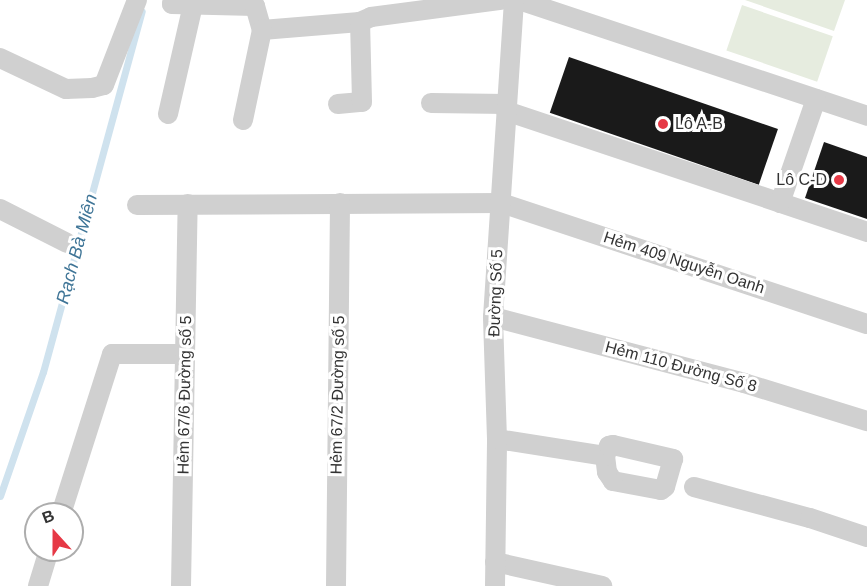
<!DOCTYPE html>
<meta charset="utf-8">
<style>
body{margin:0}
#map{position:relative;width:867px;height:586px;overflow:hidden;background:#fff;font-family:Helvetica,sans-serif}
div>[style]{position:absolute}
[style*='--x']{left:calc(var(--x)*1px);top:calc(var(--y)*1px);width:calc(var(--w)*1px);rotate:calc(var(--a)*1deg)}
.green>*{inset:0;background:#e6ecdf;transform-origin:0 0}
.stream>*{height:7px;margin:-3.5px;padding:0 3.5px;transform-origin:3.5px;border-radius:3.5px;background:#cfe2ee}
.building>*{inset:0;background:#1a1a1a;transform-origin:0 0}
.minor>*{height:20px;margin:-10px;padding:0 10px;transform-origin:10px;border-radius:10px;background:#d0d0d0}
.dots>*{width:16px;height:16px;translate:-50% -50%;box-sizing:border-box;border:3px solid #fff;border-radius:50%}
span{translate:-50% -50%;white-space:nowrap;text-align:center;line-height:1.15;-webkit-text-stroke:6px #fff;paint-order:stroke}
.poi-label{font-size:16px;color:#333}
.left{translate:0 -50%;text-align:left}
.right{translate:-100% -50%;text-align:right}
.street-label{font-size:16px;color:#333}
.water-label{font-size:18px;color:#3f7597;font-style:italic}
.north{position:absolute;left:24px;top:502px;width:60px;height:60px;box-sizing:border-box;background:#fff;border:2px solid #adadad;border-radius:50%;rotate:339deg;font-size:16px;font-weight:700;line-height:24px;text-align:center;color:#333}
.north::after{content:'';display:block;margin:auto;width:21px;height:27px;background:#e63946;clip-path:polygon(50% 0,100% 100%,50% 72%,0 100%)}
</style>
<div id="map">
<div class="green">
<div style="clip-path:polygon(745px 0,845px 0,834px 31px)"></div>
<div style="left:742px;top:5px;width:96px;height:48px;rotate:19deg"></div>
</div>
<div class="stream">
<div style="--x:0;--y:496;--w:131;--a:-70.9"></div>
<div style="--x:43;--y:372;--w:374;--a:-74.7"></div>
</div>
<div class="building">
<div style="left:569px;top:57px;width:221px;height:59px;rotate:19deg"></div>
<div style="clip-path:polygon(824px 142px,867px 157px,867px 219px,805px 198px)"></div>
</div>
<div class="minor">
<div style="--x:173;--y:0;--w:4;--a:104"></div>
<div style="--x:172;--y:4;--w:83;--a:1.4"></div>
<div style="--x:255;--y:6;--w:25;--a:74"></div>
<div style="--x:262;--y:30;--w:98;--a:-4.7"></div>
<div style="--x:360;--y:22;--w:12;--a:-24"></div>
<div style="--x:371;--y:17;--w:131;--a:-7.5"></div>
<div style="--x:519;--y:0;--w:367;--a:18.4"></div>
<div style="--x:0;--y:58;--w:73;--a:25.2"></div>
<div style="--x:66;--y:89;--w:26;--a:-2"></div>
<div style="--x:92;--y:88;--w:12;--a:-14"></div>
<div style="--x:104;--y:85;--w:91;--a:-68.8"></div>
<div style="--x:431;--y:103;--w:76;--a:0.8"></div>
<div style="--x:338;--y:104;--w:24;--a:-5"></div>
<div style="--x:362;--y:102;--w:80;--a:-91.4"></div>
<div style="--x:506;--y:111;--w:381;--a:18.5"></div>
<div style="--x:168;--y:114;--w:112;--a:-77.1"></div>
<div style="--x:243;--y:120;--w:92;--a:-78.1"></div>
<div style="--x:780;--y:203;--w:110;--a:-70.9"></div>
<div style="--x:137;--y:205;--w:364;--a:-0.3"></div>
<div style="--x:501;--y:203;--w:385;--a:18.3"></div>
<div style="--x:0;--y:209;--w:75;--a:26.9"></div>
<div style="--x:493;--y:317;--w:260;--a:14.7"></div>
<div style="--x:744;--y:383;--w:129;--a:17.2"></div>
<div style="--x:497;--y:439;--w:109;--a:8.9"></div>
<div style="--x:613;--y:445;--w:62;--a:13.1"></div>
<div style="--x:673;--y:459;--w:29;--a:106"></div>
<div style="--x:665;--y:487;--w:5;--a:143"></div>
<div style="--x:661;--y:490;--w:49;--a:-169.4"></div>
<div style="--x:613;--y:481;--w:11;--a:-124"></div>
<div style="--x:607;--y:472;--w:16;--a:-97"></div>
<div style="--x:605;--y:456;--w:11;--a:-68"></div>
<div style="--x:609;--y:446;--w:4;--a:-14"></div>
<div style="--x:694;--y:487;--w:120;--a:15"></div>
<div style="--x:810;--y:518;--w:60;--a:18.4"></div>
<div style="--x:61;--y:514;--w:168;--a:-72.3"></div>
<div style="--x:112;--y:354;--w:73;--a:0"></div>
<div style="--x:495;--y:562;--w:110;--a:12.6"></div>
<div style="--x:38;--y:586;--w:38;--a:-73"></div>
<div style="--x:181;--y:586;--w:382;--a:-89"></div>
<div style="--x:336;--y:586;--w:383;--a:-89.4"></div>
<div style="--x:495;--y:586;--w:147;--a:-89.2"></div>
<div style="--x:497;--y:439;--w:122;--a:-91.9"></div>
<div style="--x:493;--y:317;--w:318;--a:-86.2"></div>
</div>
<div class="dots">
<div style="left:663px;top:124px;background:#e63946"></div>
<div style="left:839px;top:180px;background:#e63946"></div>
</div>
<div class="poi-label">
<span class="left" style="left:675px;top:124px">Lô A-B</span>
<span class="right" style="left:827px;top:180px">Lô C-D</span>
</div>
<div class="street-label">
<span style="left:684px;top:263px;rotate:18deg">Hẻm 409 Nguyễn Oanh</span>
<span style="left:496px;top:293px;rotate:-88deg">Đường Số 5</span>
<span style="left:681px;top:367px;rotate:15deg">Hẻm 110 Đường Số 8</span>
<span style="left:185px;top:395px;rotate:-89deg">Hẻm 67/6 Đường số 5</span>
<span style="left:338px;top:395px;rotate:-89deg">Hẻm 67/2 Đường số 5</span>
</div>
<div class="water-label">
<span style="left:77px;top:249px;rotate:-75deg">Rạch Bà Miên</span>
</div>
<div class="north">B</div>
</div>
